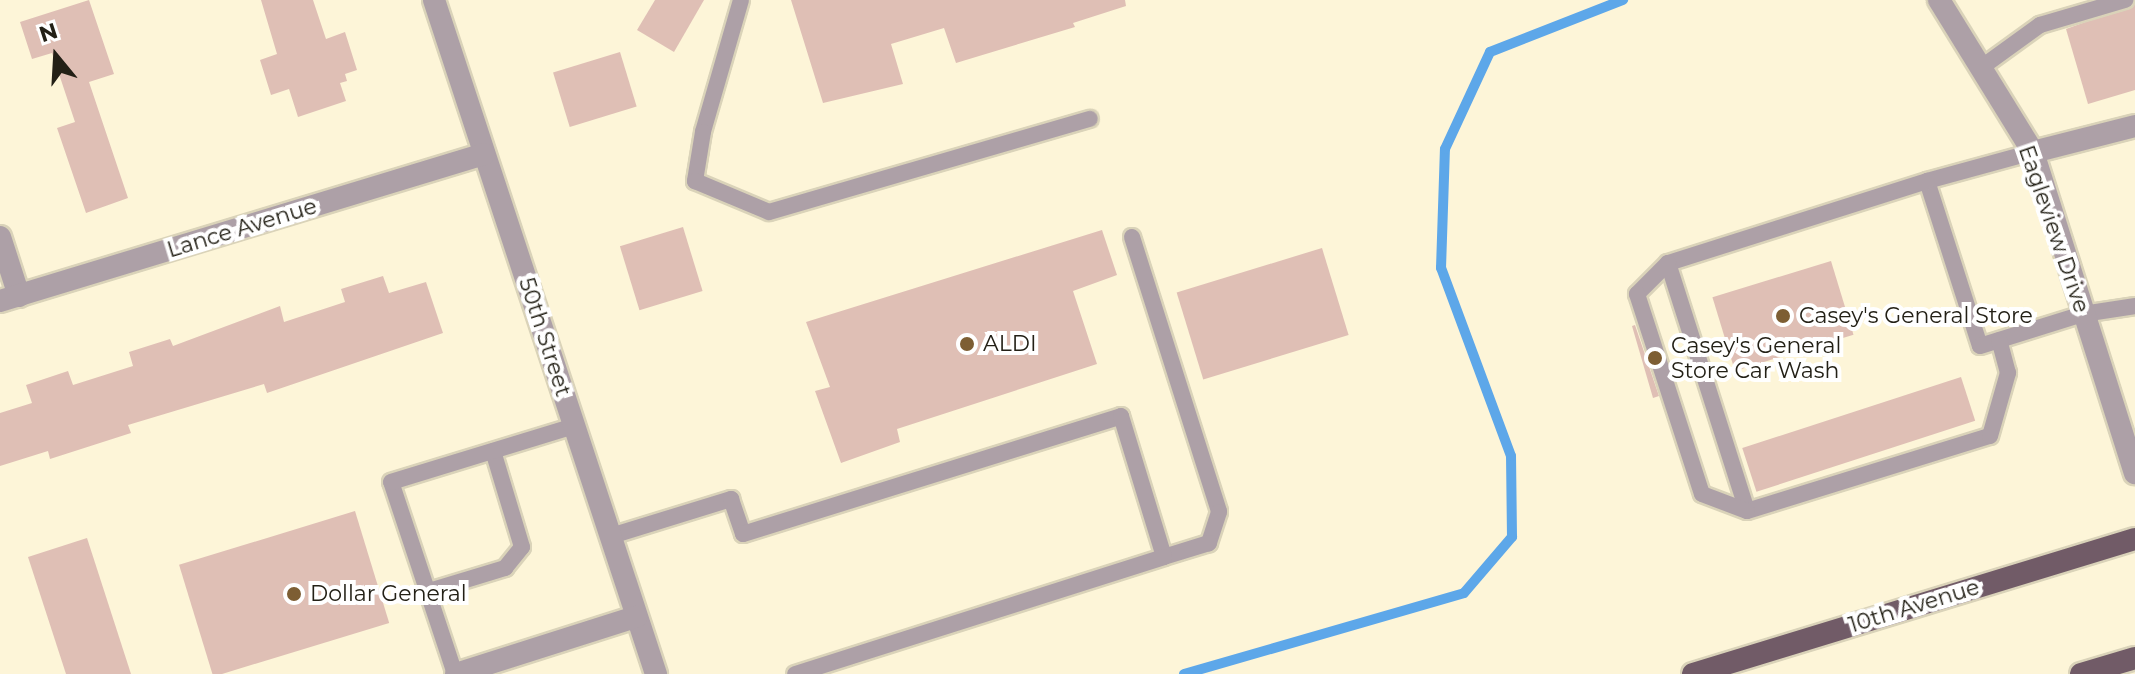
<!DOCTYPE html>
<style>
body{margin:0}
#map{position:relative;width:2135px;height:674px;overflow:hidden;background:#fdf5d8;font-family:Montserrat,sans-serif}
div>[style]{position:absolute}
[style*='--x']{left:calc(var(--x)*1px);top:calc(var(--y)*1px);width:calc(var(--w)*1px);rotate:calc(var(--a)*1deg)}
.stream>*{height:10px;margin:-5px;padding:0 5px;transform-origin:5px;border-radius:5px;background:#5da7e9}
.building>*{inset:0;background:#dfbfb5;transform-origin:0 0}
.roads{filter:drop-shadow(2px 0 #dad3b9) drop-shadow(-2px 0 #dad3b9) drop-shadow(0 2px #dad3b9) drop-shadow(0 -2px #dad3b9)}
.service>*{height:16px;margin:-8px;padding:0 8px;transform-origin:8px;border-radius:8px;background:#ada0a7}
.minor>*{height:22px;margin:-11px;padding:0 11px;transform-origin:11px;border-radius:11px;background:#ada0a7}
.primary>*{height:22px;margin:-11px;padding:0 11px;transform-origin:11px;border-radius:11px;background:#715b67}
.dots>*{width:22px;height:22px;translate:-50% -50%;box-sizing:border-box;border:4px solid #fff;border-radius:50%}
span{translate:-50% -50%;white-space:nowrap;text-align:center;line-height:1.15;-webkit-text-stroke:8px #fff;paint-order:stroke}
.street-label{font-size:22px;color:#232016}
.poi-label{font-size:22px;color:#232016}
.left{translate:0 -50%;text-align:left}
.north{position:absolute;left:16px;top:16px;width:80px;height:80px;-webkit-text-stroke:6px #fff;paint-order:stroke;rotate:342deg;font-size:22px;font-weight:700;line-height:32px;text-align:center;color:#232016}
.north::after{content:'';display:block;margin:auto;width:28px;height:36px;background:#232016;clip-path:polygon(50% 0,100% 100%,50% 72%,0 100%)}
</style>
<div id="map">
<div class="stream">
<div style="--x:1184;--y:674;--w:291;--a:-16.1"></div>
<div style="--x:1464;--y:593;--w:74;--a:-49.4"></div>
<div style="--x:1512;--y:537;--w:81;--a:-90.7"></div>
<div style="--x:1511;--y:456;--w:201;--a:-110.4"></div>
<div style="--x:1441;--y:268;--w:119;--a:-88.1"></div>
<div style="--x:1445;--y:149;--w:107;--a:-65.1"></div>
<div style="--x:1490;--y:52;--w:143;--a:-21.4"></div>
</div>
<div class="building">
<div style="clip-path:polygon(89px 0,114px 74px,89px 82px,128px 198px,86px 213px,57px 128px,75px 122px,52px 53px,32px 59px,20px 22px)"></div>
<div style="clip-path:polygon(261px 0,313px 0,326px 39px,345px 32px,357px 70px,345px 74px,347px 81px,340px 83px,346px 101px,298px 117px,289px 89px,271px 95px,260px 60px,277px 54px)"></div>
<div style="clip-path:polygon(655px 0,704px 0,674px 52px,637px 30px)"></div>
<div style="clip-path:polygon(791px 0,1125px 0,1126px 6px,1073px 23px,1075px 27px,956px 63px,944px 28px,891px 44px,903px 84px,823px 103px)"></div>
<div style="clip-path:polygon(2135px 4px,2135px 90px,2088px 104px,2066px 29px)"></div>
<div style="left:620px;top:52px;width:57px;height:70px;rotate:73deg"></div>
<div style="left:683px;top:227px;width:67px;height:66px;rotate:73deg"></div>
<div style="clip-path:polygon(1102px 230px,1117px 275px,1073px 291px,1097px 364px,897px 429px,900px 442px,841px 463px,815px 391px,830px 387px,806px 322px)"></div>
<div style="left:1322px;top:248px;width:91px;height:152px;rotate:73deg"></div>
<div style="left:1831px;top:261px;width:77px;height:124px;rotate:73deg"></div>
<div style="clip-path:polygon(383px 276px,389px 293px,426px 282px,443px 333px,267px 393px,264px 384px,128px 425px,131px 433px,50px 459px,48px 451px,0 466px,0 413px,32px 403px,26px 385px,68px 371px,73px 385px,133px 366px,129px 352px,170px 339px,173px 346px,280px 306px,284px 322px,345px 302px,341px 289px)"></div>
<div style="clip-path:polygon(1635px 325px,1659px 396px,1653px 398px,1632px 326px)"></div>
<div style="left:1961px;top:377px;width:46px;height:230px;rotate:72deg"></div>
<div style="left:355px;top:511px;width:117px;height:184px;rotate:73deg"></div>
<div style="clip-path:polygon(87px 538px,131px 674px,66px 674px,28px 557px)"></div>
</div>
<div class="roads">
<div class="service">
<div style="--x:741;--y:0;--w:137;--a:106.1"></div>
<div style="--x:703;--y:132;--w:50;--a:99.3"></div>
<div style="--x:695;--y:181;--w:80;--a:22.7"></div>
<div style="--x:769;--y:212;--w:334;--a:-16.2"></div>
<div style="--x:1982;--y:67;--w:72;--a:-35.9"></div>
<div style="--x:2040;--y:25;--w:89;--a:-16.4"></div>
<div style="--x:2033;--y:152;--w:110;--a:164.7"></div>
<div style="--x:1927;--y:181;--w:173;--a:72.2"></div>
<div style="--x:1980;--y:346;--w:108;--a:-17.3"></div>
<div style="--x:2083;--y:314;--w:53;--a:-8.7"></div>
<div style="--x:1927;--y:181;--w:272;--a:162.4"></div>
<div style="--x:1668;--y:263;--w:260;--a:72.3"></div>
<div style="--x:1747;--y:511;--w:254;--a:-17.2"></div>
<div style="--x:1990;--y:436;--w:66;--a:-74.1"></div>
<div style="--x:2008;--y:373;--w:34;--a:-105"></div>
<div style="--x:1132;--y:237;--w:288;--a:72.4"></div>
<div style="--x:1219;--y:512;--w:33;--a:108"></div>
<div style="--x:1209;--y:543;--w:47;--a:162.7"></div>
<div style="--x:1668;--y:263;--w:44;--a:135"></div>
<div style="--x:1637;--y:294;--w:210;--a:72"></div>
<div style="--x:1702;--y:494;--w:48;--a:20.7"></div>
<div style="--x:611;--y:536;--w:126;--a:-17.1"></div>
<div style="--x:731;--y:499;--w:37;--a:71"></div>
<div style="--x:743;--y:534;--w:396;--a:-17.3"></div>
<div style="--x:1121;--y:416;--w:147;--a:73"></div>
<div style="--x:1164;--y:557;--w:387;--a:162.4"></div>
<div style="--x:426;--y:592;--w:83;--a:-16.9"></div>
<div style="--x:505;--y:568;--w:27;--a:-51"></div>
<div style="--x:522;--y:547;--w:100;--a:-106.8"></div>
<div style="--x:455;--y:674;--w:202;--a:-108.4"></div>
<div style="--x:391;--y:482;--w:191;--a:-17"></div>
</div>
<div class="minor">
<div style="--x:434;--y:0;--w:710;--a:71.77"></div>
<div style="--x:1939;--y:0;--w:179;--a:58.3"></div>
<div style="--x:2033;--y:152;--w:337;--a:72.4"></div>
<div style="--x:2033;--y:152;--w:105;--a:-14.3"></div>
<div style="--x:0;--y:237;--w:62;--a:72.1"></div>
<div style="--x:0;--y:301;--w:506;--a:-16.89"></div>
<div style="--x:456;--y:674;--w:189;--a:-17.6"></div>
</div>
<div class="primary">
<div style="--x:1693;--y:674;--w:462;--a:-17"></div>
<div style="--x:2081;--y:674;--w:56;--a:-16.5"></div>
</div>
</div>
<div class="dots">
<div style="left:1783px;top:316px;background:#7d5e33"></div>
<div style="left:967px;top:344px;background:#7d5e33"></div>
<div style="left:1655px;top:358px;background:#7d5e33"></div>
<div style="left:294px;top:594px;background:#7d5e33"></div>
</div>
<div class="street-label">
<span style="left:242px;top:228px;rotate:-17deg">Lance Avenue</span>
<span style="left:2054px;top:229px;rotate:71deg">Eagleview Drive</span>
<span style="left:545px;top:337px;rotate:72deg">50th Street</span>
<span style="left:1914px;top:606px;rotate:-17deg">10th Avenue</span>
</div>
<div class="poi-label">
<span class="left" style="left:1799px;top:316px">Casey's General Store</span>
<span class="left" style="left:983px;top:344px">ALDI</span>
<span class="left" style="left:1671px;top:358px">Casey's General<br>Store Car Wash</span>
<span class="left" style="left:310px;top:594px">Dollar General</span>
</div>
<div class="north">N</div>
</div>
